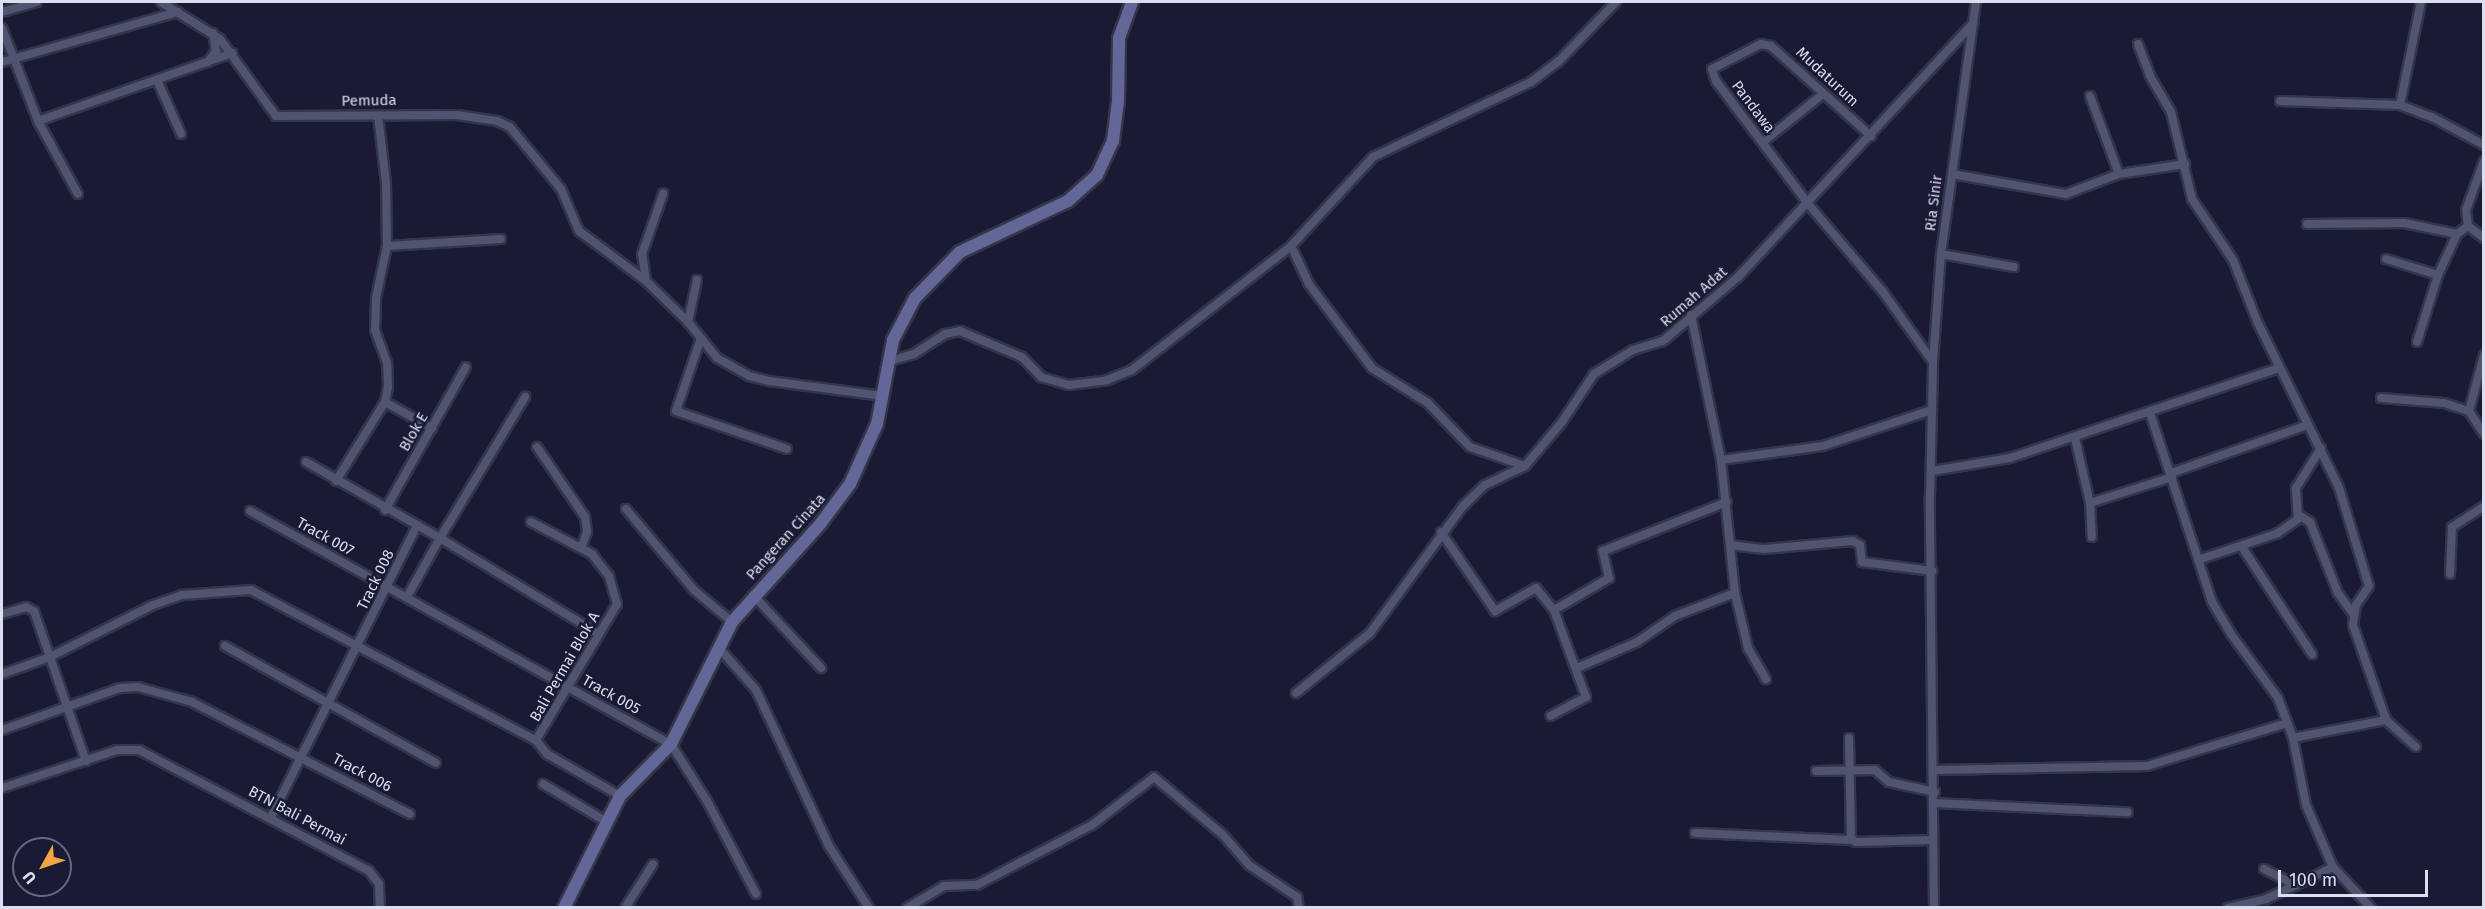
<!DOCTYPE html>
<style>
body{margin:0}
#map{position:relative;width:2485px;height:909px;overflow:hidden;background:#191b34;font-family:"Fira Sans",sans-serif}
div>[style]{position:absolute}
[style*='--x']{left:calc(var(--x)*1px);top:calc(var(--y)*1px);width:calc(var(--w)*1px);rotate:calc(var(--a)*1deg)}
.roads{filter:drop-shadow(2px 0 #35354a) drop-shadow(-2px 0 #35354a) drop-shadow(0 2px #35354a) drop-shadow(0 -2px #35354a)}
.street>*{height:8px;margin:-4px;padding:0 4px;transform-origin:4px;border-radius:4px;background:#505471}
.secondary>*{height:12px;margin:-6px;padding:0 6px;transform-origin:6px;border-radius:6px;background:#626798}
span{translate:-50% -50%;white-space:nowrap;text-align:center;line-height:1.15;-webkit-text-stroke:5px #191b34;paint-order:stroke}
.street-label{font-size:15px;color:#dbdeef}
.frame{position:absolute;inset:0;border:3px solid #dbdeef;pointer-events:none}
.north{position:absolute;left:12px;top:837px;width:60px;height:60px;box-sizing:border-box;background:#191b34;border:2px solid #67697f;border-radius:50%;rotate:230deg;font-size:16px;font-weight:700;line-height:24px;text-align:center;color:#dbdeef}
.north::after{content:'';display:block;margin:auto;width:21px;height:27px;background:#f2a541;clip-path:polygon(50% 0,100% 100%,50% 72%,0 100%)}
.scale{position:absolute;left:2278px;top:870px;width:150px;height:27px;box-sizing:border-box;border:3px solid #dbdeef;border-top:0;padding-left:8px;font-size:18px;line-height:21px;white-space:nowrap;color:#dbdeef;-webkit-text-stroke:4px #191b34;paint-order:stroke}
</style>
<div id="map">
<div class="roads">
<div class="street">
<div style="--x:161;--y:2;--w:70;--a:32.1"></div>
<div style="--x:220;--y:39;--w:95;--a:54"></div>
<div style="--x:276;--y:116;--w:181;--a:-0.3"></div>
<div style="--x:457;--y:115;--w:40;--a:8.5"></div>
<div style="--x:497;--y:121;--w:14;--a:25"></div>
<div style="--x:510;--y:127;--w:80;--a:50.6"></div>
<div style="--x:561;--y:189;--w:46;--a:66.8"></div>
<div style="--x:579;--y:231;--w:84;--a:36.7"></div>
<div style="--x:646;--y:281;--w:59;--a:44.3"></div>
<div style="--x:688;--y:322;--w:46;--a:51.1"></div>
<div style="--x:717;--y:358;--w:37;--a:29"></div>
<div style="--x:749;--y:376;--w:21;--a:14"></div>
<div style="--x:769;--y:381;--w:115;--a:7.5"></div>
<div style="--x:2;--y:12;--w:36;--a:-16"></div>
<div style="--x:2;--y:28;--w:100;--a:68.8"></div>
<div style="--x:38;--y:121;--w:83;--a:61.3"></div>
<div style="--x:2138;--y:44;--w:34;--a:69"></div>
<div style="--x:2150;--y:76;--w:42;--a:59.7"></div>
<div style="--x:2171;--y:112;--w:89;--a:76.4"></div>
<div style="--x:2192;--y:199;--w:73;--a:56.1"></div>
<div style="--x:2233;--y:260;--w:66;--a:68.5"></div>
<div style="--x:2257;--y:321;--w:186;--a:63.8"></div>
<div style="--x:2339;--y:488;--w:102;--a:73"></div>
<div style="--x:2369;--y:586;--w:23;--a:124"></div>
<div style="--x:2356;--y:605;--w:20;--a:99"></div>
<div style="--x:2353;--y:625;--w:101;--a:70.8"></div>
<div style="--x:2386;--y:720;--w:40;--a:42"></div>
<div style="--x:2;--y:62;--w:183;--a:-15.9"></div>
<div style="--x:208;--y:62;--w:14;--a:-54"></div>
<div style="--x:216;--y:51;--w:18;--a:-99"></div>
<div style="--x:157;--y:80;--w:59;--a:66"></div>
<div style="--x:2090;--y:96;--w:83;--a:69.6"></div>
<div style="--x:2280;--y:101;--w:120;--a:1.9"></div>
<div style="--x:2400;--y:105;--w:34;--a:21"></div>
<div style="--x:2432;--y:117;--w:59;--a:28.3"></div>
<div style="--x:2400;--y:105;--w:105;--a:-78.5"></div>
<div style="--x:38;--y:121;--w:206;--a:-19.3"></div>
<div style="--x:1871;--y:136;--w:135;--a:-138"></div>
<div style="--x:1771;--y:46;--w:10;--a:-169"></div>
<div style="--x:1761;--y:44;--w:55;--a:153"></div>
<div style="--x:1712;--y:69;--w:13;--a:72"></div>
<div style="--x:1716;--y:81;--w:155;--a:53.1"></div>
<div style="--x:1809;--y:205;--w:114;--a:49.6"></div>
<div style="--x:1883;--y:292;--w:86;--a:54.5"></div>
<div style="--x:1763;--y:142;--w:77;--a:-38.7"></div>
<div style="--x:2484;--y:161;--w:52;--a:110.2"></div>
<div style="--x:2466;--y:210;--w:16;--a:83"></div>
<div style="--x:2468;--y:226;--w:20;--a:37"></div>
<div style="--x:1952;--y:174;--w:116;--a:10"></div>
<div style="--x:2066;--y:194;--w:57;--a:-20.7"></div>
<div style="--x:2119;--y:174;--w:67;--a:-8.6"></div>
<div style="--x:2307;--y:224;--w:97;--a:-0.6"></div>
<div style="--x:2404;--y:223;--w:54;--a:11.7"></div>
<div style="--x:2457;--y:234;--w:14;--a:-36"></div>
<div style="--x:387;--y:246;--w:114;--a:-3.5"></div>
<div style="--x:1941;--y:254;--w:74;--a:10.1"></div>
<div style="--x:2386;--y:259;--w:54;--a:17.1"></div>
<div style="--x:646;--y:281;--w:27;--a:-98"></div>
<div style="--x:642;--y:254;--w:64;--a:-70.7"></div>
<div style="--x:1691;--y:315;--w:148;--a:78.3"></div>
<div style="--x:1721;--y:460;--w:134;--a:84"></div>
<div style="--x:1735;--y:593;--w:57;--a:76.7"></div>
<div style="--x:1748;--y:648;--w:36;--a:60"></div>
<div style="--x:688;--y:322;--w:43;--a:-77.9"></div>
<div style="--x:701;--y:338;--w:77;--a:108.9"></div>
<div style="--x:676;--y:411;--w:117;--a:18.9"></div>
<div style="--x:2417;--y:342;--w:70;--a:-72.6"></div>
<div style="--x:2438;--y:275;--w:45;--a:-65.1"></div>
<div style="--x:2484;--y:355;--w:58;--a:105"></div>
<div style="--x:2469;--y:411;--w:27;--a:57"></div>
<div style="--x:887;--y:362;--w:28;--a:-17"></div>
<div style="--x:914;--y:354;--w:37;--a:-33"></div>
<div style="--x:945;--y:334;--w:15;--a:-11"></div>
<div style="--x:960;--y:331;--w:67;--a:22.8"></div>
<div style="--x:1022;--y:357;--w:28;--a:46"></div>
<div style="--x:1041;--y:377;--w:29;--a:16"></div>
<div style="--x:1069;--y:385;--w:38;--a:-7"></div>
<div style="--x:1107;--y:380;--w:27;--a:-22"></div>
<div style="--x:1132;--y:370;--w:202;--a:-37.9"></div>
<div style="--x:2381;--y:398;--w:63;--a:4.5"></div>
<div style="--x:2444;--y:403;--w:26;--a:18"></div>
<div style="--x:385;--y:402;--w:54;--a:29"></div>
<div style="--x:2150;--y:413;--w:199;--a:71.8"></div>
<div style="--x:2212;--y:602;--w:37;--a:59"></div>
<div style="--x:2231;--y:634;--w:79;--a:53.7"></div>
<div style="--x:2278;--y:698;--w:43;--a:69.4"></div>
<div style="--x:2293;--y:738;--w:68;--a:79"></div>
<div style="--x:2306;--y:805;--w:68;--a:66.5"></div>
<div style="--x:2333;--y:867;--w:56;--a:47.2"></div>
<div style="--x:2075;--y:438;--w:67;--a:77"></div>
<div style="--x:2090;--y:503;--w:34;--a:87"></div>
<div style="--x:537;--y:447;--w:85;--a:55.6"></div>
<div style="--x:585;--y:517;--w:15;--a:82"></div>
<div style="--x:587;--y:532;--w:15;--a:110"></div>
<div style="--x:1721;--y:460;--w:103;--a:-7.8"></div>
<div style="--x:1823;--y:446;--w:115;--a:-18.3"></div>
<div style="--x:306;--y:462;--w:154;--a:29.6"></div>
<div style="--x:440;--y:538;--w:165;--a:-58.9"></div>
<div style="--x:1525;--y:466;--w:58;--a:-160.9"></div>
<div style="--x:1470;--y:447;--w:61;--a:-133.7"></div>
<div style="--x:1428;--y:403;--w:66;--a:-148"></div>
<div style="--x:1372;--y:368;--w:105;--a:-126.9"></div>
<div style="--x:1309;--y:284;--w:42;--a:-115.3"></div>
<div style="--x:1291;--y:246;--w:121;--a:-47.3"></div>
<div style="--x:1373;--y:157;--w:175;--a:-25.4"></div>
<div style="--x:1531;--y:82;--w:34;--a:-37"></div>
<div style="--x:1558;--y:62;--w:83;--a:-46"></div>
<div style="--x:1932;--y:471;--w:79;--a:-9.5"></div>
<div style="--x:2010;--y:458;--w:284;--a:-18.5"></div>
<div style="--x:2171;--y:473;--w:144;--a:-19.4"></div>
<div style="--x:336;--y:481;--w:93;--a:-58.2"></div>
<div style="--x:385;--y:402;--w:15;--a:-79"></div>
<div style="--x:388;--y:387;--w:24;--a:-92"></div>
<div style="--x:387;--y:363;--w:35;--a:-110"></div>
<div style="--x:375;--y:330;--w:32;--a:-88"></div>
<div style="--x:376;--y:298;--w:53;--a:-78.1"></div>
<div style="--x:387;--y:246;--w:63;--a:-90.9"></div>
<div style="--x:386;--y:183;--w:68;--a:-96.7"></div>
<div style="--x:2090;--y:503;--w:86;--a:-17.6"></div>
<div style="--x:626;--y:509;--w:106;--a:50"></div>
<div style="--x:694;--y:590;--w:50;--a:40.1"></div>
<div style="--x:385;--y:510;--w:164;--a:-60.5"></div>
<div style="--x:250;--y:511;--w:481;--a:29"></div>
<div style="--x:671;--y:744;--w:67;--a:57.7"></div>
<div style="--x:707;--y:801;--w:105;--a:62.2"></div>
<div style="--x:2300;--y:516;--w:12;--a:31"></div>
<div style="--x:2310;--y:522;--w:76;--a:68.5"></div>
<div style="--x:2338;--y:593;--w:26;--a:54"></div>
<div style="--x:1441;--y:532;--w:96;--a:55.6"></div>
<div style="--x:1495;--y:611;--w:47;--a:-29.3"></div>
<div style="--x:1536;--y:588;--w:28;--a:51"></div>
<div style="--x:1554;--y:610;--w:93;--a:69.8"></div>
<div style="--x:1586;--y:697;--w:40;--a:152"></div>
<div style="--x:1730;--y:545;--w:34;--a:7"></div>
<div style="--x:1764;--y:549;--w:89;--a:-5.1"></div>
<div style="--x:1853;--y:541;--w:8;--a:30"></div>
<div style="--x:1860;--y:545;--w:17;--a:83"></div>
<div style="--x:1862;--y:562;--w:71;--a:7.3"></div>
<div style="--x:2242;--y:547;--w:128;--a:56.8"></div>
<div style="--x:2198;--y:560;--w:84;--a:-18.6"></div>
<div style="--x:2278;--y:533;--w:24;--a:-35"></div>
<div style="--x:2298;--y:519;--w:31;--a:-94"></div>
<div style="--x:2296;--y:488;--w:47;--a:-58"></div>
<div style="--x:2450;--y:574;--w:47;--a:-87.6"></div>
<div style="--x:2452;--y:527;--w:38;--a:-33"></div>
<div style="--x:753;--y:595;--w:100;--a:47"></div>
<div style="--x:407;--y:597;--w:68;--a:-60.8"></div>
<div style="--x:440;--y:538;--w:186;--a:31.1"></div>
<div style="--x:1554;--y:610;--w:64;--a:-30.2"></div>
<div style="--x:1609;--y:578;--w:28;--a:-103"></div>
<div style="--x:1603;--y:551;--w:133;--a:-21.6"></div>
<div style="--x:2;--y:614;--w:25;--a:-16"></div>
<div style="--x:26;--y:607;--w:9;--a:27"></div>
<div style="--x:34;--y:611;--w:159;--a:70.9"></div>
<div style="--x:225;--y:646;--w:241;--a:29"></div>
<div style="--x:718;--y:647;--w:57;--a:48.5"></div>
<div style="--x:756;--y:690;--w:172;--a:64.9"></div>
<div style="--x:829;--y:846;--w:74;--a:57.2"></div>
<div style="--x:1577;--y:668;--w:65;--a:-23.4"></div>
<div style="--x:1637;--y:642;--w:46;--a:-34.4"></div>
<div style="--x:1675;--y:616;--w:64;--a:-21"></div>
<div style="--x:2;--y:674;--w:51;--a:-19.5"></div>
<div style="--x:50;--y:657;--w:115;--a:-26.8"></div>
<div style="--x:153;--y:605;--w:31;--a:-19"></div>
<div style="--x:182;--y:595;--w:69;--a:-4.1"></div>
<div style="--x:251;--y:590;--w:322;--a:27.8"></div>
<div style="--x:536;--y:740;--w:158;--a:-59.2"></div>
<div style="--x:617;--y:604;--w:29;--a:-106"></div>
<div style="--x:609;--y:576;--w:28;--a:-128"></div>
<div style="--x:592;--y:554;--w:69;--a:-152.3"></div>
<div style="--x:1296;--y:693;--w:95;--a:-39"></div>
<div style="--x:1370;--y:633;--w:157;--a:-53.8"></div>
<div style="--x:1463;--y:506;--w:30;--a:-44"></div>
<div style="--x:1485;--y:485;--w:44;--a:-25.4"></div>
<div style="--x:1525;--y:466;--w:57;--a:-49.9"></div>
<div style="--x:1562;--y:422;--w:58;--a:-56.3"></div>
<div style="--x:1594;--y:374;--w:46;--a:-31.6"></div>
<div style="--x:1633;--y:350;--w:31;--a:-17"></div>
<div style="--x:1663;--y:341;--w:100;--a:-40.5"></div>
<div style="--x:1739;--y:276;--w:345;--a:-47.2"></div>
<div style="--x:2;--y:730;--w:125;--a:-19.6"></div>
<div style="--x:120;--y:688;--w:18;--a:-3"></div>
<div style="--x:138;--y:687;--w:56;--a:15.5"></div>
<div style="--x:192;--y:702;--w:245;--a:27.2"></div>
<div style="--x:1849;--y:738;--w:100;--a:88.9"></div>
<div style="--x:1851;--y:838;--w:6;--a:39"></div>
<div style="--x:1856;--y:842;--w:77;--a:-1.5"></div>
<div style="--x:2293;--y:738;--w:95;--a:-11"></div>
<div style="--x:536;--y:740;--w:18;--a:52"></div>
<div style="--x:547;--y:754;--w:84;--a:29.9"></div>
<div style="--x:1935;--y:770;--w:212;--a:-1.1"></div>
<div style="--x:2147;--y:766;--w:146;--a:-17.1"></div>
<div style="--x:1816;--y:771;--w:59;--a:-1"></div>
<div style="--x:1875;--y:770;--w:18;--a:41"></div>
<div style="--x:1889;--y:782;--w:47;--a:12.3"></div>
<div style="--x:543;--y:784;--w:74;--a:30.7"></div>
<div style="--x:2;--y:788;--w:121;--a:-18.3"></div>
<div style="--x:117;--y:750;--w:22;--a:0"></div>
<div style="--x:139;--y:750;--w:260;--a:27.7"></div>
<div style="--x:369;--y:871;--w:16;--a:52"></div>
<div style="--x:379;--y:884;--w:24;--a:88"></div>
<div style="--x:1934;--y:803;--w:194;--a:2.7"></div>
<div style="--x:271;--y:817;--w:326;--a:-63.4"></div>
<div style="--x:1695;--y:833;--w:157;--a:2.6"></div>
<div style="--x:2264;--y:869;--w:36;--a:27"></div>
<div style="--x:2296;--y:885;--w:41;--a:-25.9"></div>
<div style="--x:625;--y:908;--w:52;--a:-57.5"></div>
<div style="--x:907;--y:908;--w:43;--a:-30.7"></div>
<div style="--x:944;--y:886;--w:33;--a:-2"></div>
<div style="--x:977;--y:885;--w:130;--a:-27.6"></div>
<div style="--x:1092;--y:825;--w:78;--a:-37.7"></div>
<div style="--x:1154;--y:777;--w:90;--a:40"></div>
<div style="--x:1223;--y:835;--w:40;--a:49"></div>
<div style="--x:1249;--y:865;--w:58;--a:33.7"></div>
<div style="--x:1297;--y:897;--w:11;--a:80"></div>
<div style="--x:1934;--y:908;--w:411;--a:-90.6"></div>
<div style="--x:1930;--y:497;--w:135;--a:-88.7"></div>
<div style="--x:1933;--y:362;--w:108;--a:-85.8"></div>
<div style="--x:1941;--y:254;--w:254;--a:-82.1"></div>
<div style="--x:2228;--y:908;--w:39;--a:-13"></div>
<div style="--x:2266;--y:899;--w:33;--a:-25"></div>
</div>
<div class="secondary">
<div style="--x:564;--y:908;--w:125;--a:-63.4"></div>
<div style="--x:620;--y:796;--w:73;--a:-45.6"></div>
<div style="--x:671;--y:744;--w:136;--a:-63.4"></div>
<div style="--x:732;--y:622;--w:133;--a:-48"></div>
<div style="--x:821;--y:523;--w:49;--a:-53.4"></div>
<div style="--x:850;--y:484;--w:66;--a:-65.8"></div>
<div style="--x:877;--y:424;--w:86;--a:-79.2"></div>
<div style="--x:893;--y:340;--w:47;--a:-62.4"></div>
<div style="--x:915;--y:298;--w:64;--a:-45.6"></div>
<div style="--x:960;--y:252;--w:119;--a:-25.3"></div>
<div style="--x:1068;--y:201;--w:39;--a:-42"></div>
<div style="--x:1097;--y:175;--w:38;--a:-65"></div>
<div style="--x:1113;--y:141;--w:38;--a:-83"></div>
<div style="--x:1118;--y:103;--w:65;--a:-89.1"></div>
<div style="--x:1119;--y:38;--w:38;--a:-70"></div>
</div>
</div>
<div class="street-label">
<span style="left:1827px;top:77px;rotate:43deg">Mudaturum</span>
<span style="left:369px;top:101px;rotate:-1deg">Pemuda</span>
<span style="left:1753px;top:107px;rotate:53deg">Pandawa</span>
<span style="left:1934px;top:203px;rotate:-83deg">Ria Sinir</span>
<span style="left:1694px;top:297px;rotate:-41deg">Rumah Adat</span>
<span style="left:414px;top:432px;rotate:-60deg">Blok E</span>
<span style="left:325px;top:537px;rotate:29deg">Track 007</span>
<span style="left:786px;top:537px;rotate:-48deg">Pangeran Cinata</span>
<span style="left:376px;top:580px;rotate:-64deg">Track 008</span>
<span style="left:565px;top:667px;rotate:-60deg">Bali Permai Blok A</span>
<span style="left:611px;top:695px;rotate:29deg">Track 005</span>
<span style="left:362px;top:773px;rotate:28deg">Track 006</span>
<span style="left:297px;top:816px;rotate:28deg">BTN Bali Permai</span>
</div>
<div class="frame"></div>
<div class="north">U</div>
<div class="scale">100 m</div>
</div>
